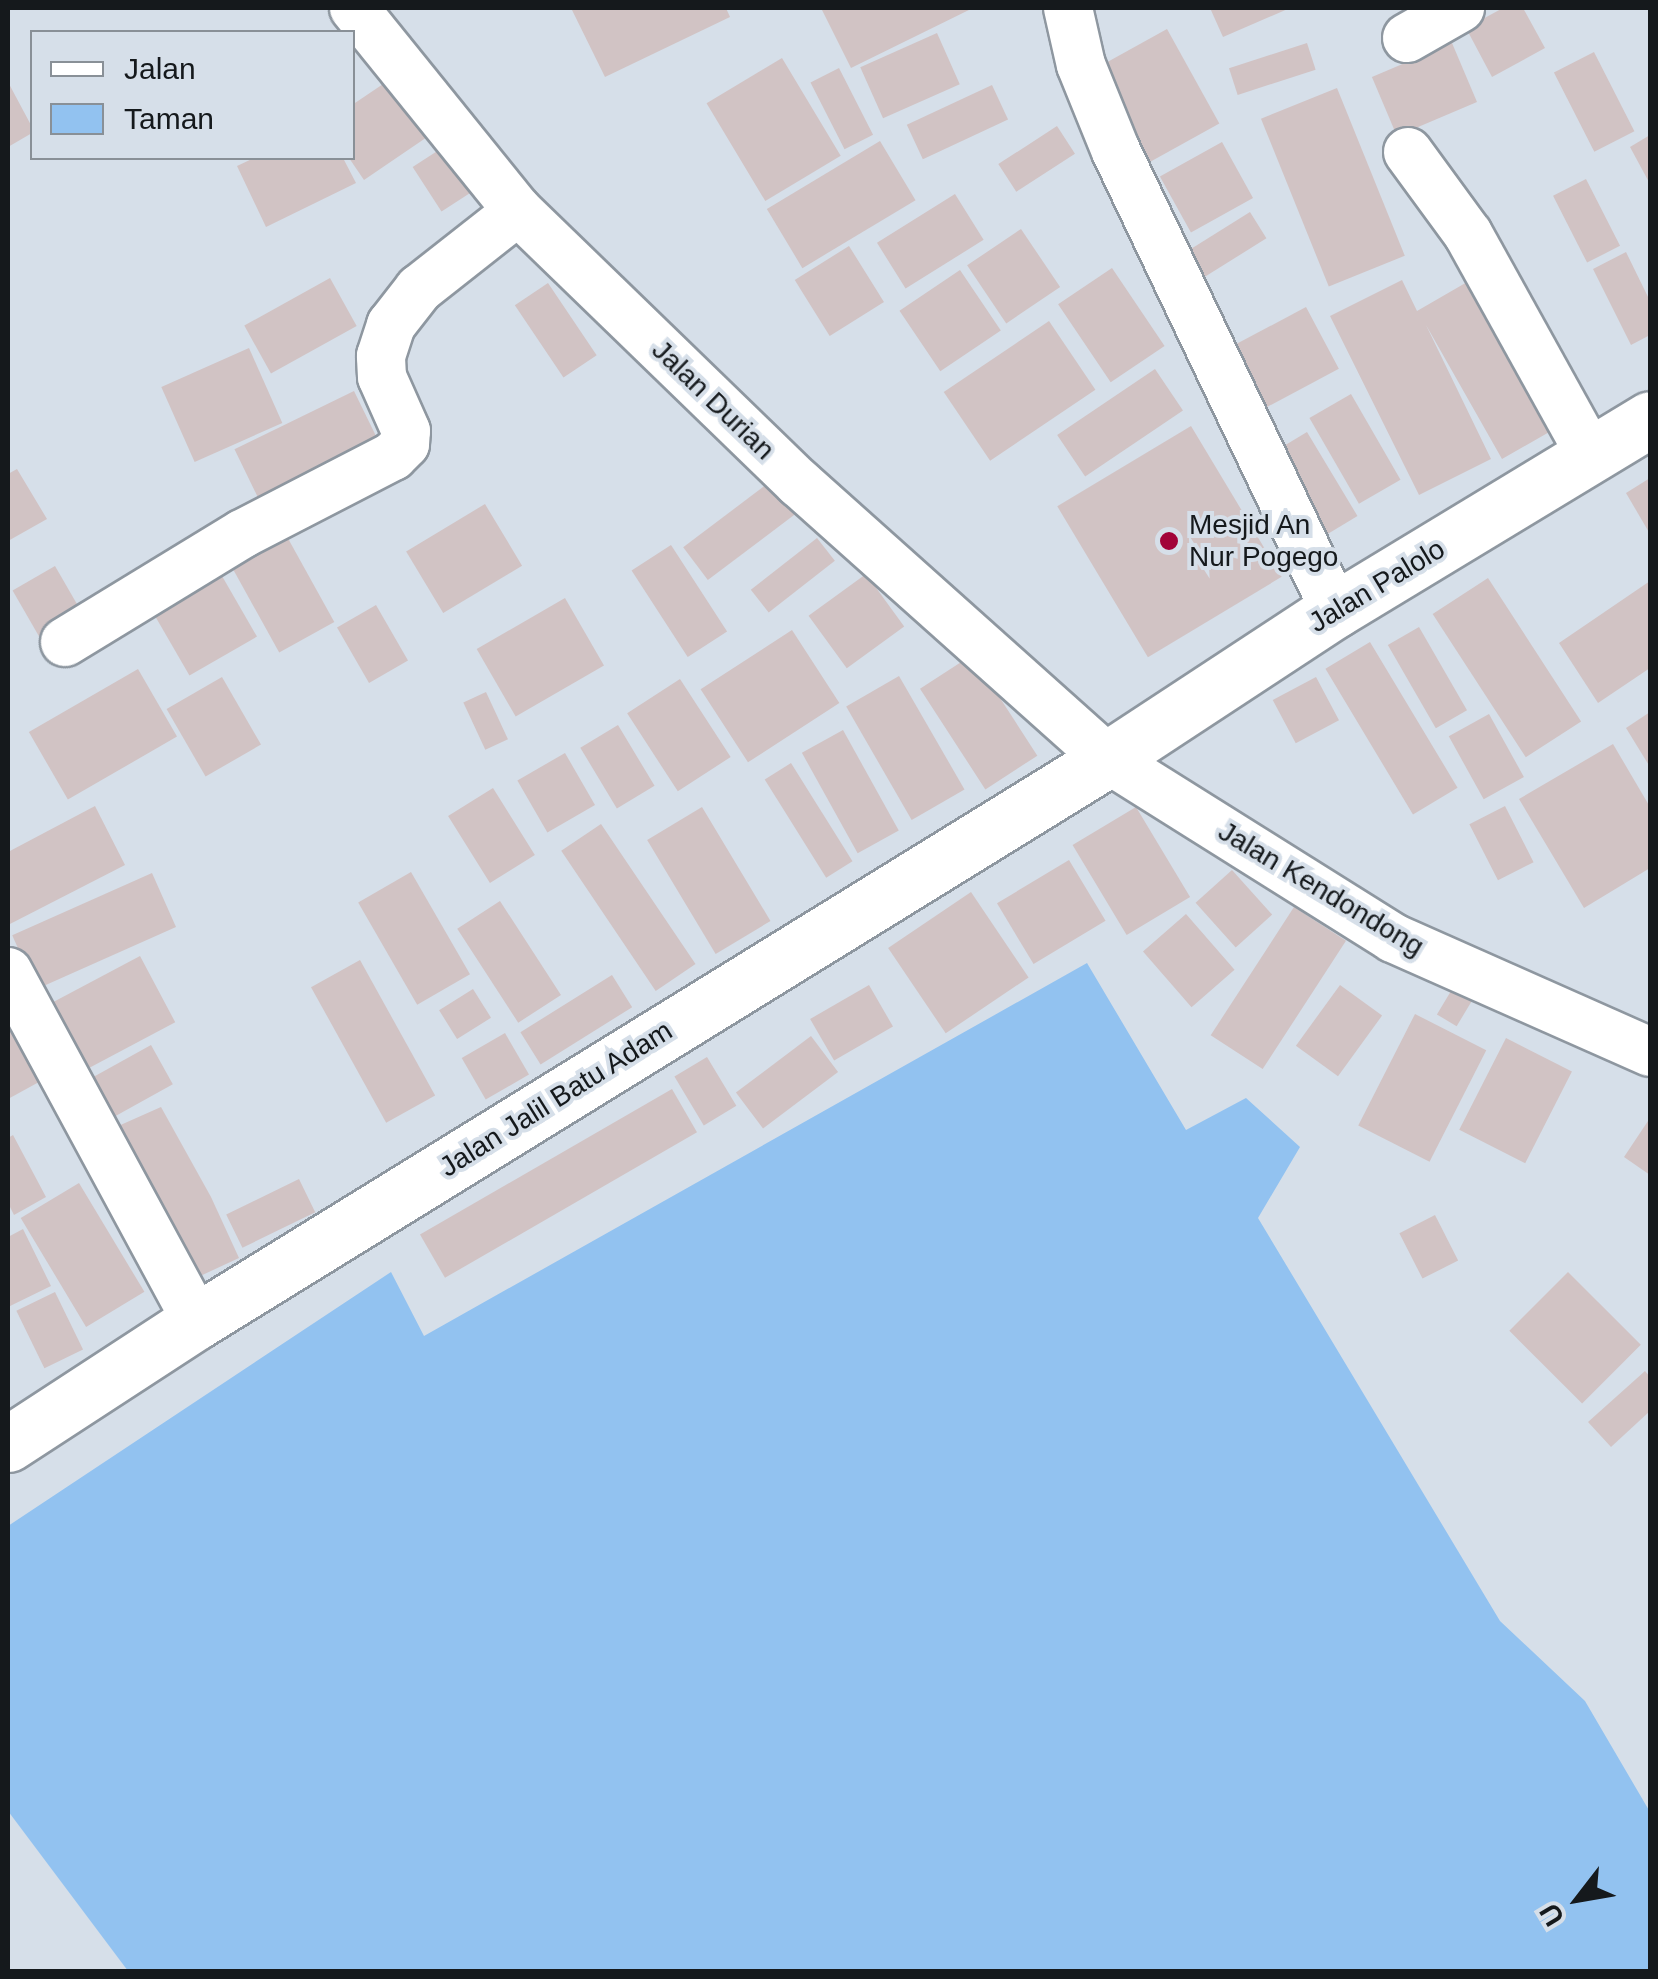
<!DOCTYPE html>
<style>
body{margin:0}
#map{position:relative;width:1658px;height:1979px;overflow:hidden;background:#d6dfe9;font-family:Arial,sans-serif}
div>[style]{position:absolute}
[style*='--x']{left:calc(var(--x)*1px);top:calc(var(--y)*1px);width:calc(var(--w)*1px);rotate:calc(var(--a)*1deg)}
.green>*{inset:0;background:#92c2f0}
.building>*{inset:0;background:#d1c3c4;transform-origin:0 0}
.roads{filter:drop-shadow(2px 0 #8e97a0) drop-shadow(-2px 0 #8e97a0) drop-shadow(0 2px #8e97a0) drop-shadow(0 -2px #8e97a0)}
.minor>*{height:48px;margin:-24px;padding:0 24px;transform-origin:24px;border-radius:24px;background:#fff}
.tertiary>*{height:55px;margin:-27.5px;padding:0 27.5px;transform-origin:27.5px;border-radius:27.5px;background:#fff}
.dots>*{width:28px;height:28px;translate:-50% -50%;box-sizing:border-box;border:5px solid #d6dfe9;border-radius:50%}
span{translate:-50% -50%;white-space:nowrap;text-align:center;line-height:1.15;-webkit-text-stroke:8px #d6dfe9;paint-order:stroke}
.street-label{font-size:28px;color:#15191c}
.poi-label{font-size:28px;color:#15191c}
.left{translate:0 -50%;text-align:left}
.frame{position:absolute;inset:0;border:10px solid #15191c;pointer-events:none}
.legend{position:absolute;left:30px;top:30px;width:325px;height:130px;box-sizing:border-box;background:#d6dfe9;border:2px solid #899097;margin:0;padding:12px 18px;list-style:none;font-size:30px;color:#15191c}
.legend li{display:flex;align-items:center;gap:20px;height:50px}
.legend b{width:50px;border:2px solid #899097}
.north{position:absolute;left:1528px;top:1849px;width:100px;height:100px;-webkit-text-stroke:8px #d6dfe9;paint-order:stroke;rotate:239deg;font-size:28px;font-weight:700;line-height:40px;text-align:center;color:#15191c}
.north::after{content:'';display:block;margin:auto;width:35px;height:45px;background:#15191c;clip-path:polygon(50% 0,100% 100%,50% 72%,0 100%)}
</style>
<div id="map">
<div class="green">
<div style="clip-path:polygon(1087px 963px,1186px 1130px,1246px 1098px,1300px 1147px,1258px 1218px,1500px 1621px,1585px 1701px,1650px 1812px,1650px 1971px,128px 1971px,8px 1811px,8px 1526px,391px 1272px,424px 1336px)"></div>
</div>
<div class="building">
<div style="clip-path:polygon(571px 8px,726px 8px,730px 17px,605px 77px)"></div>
<div style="clip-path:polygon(821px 8px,973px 8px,851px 68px)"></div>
<div style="clip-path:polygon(1210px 8px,1290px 8px,1223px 37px)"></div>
<div style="clip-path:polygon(1503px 8px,1523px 8px,1545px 48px,1492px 77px,1466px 28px)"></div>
<div style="left:1167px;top:29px;width:108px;height:81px;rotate:61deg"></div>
<div style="left:937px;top:33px;width:56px;height:84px;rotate:66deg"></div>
<div style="left:1307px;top:43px;width:28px;height:82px;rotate:72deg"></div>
<div style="left:1452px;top:43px;width:64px;height:87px;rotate:67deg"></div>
<div style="left:1594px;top:52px;width:89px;height:45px;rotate:63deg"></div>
<div style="left:782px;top:58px;width:114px;height:88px;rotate:59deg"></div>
<div style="left:839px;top:68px;width:75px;height:32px;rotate:63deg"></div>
<div style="clip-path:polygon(395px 76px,433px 133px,364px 180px,349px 158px,352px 105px)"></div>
<div style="clip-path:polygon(8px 82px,32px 127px,32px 133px,8px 147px)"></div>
<div style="left:992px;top:85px;width:38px;height:94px;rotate:65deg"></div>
<div style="left:1337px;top:88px;width:181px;height:82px;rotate:68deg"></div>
<div style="left:1057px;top:126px;width:33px;height:70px;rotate:57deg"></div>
<div style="clip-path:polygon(1650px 135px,1650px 184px,1630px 147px)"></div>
<div style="left:880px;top:141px;width:69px;height:132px;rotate:59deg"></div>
<div style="left:1222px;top:142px;width:64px;height:71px;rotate:61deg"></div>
<div style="left:442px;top:148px;width:53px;height:35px;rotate:57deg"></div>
<div style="clip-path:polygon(254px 158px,343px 158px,356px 183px,266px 227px,237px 166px)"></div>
<div style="left:1586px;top:179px;width:75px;height:37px;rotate:63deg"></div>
<div style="left:955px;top:194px;width:54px;height:92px;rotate:58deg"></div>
<div style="left:1250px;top:212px;width:31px;height:74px;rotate:58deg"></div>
<div style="left:1021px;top:229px;width:70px;height:65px;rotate:56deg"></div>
<div style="left:849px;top:246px;width:66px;height:64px;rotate:58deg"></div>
<div style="clip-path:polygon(1626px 252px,1650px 301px,1650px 335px,1631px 345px,1593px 269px)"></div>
<div style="left:1112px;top:268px;width:94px;height:65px;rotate:56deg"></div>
<div style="left:960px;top:270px;width:73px;height:73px;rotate:56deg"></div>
<div style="clip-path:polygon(1481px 274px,1565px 423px,1502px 459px,1426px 325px,1491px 459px,1419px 495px,1330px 316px,1402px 280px,1417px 311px)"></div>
<div style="left:330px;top:278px;width:55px;height:98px;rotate:61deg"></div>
<div style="left:548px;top:283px;width:87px;height:40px;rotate:56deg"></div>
<div style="left:1306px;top:307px;width:70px;height:104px;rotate:62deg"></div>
<div style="left:1049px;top:321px;width:83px;height:127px;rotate:56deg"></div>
<div style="left:249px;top:348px;width:82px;height:96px;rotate:66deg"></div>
<div style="left:1155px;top:369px;width:50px;height:118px;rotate:56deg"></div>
<div style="left:354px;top:391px;width:61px;height:133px;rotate:64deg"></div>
<div style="left:1351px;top:394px;width:99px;height:48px;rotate:60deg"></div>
<div style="left:1191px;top:426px;width:176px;height:156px;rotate:59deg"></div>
<div style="left:1307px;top:432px;width:98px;height:43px;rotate:59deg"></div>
<div style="clip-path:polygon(17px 469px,47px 519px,8px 541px,8px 474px)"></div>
<div style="left:779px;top:475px;width:41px;height:120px;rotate:53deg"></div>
<div style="clip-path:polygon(1650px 478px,1650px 534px,1626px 493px)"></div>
<div style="left:485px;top:504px;width:72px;height:92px;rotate:59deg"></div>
<div style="left:280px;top:524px;width:112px;height:63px;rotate:61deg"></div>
<div style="left:817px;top:538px;width:29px;height:84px;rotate:52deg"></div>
<div style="left:671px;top:545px;width:103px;height:47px;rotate:57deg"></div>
<div style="left:55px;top:566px;width:58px;height:49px;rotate:60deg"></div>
<div style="left:866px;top:574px;width:65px;height:71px;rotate:54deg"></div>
<div style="left:222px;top:576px;width:70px;height:78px;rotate:60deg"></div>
<div style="left:1488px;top:578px;width:171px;height:66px;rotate:57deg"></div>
<div style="clip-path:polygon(1650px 581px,1650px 668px,1598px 703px,1559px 643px)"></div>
<div style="left:565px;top:598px;width:78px;height:102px;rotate:60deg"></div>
<div style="left:376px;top:605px;width:64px;height:45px;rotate:60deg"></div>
<div style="left:1419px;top:627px;width:96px;height:36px;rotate:60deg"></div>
<div style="left:792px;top:630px;width:87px;height:109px;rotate:57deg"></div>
<div style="left:1370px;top:642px;width:170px;height:52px;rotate:59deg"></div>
<div style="left:972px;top:655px;width:120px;height:62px;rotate:57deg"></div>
<div style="left:138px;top:669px;width:78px;height:126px;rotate:60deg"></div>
<div style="left:899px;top:676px;width:131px;height:61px;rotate:60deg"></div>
<div style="left:222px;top:677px;width:78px;height:64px;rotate:60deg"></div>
<div style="left:1316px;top:677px;width:49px;height:49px;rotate:62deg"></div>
<div style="left:680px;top:679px;width:93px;height:63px;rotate:57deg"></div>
<div style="left:486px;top:692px;width:52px;height:25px;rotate:65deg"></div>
<div style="clip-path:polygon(1650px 712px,1650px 767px,1626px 728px)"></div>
<div style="left:1489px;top:714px;width:72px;height:46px;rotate:61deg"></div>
<div style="left:618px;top:725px;width:71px;height:44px;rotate:59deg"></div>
<div style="left:843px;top:730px;width:115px;height:47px;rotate:61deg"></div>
<div style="clip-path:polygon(1613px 744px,1650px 807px,1650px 868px,1584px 908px,1519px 799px)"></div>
<div style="left:565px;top:753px;width:60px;height:55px;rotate:60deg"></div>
<div style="left:791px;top:763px;width:116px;height:31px;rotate:58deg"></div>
<div style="left:493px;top:788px;width:79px;height:53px;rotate:58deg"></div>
<div style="clip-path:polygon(95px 806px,125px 865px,8px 925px,8px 852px)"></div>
<div style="left:1505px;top:806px;width:63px;height:40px;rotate:63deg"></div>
<div style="left:702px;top:807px;width:133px;height:64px;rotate:59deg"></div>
<div style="left:1136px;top:807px;width:105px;height:74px;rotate:59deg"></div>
<div style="left:601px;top:824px;width:169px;height:48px;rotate:56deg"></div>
<div style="left:1069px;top:860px;width:71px;height:84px;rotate:59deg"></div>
<div style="left:1232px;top:870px;width:60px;height:49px;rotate:48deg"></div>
<div style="left:411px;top:872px;width:118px;height:61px;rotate:60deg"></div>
<div style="left:152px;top:873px;width:59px;height:153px;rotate:66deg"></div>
<div style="left:971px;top:892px;width:103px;height:100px;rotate:56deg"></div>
<div style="left:500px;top:901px;width:112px;height:51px;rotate:57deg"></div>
<div style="left:1294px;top:907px;width:62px;height:153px;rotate:33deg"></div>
<div style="left:1186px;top:914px;width:74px;height:57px;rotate:49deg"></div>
<div style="left:140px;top:956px;width:75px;height:104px;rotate:62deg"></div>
<div style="left:360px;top:960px;width:155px;height:56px;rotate:61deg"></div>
<div style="left:612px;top:975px;width:38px;height:108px;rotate:58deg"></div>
<div style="left:1457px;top:981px;width:23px;height:39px;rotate:31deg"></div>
<div style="left:869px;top:985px;width:48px;height:68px;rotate:60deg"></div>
<div style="left:1340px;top:985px;width:52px;height:75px;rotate:36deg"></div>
<div style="left:473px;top:989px;width:34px;height:40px;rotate:58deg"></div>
<div style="left:1415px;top:1014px;width:80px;height:125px;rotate:27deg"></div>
<div style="clip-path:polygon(11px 1029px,39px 1082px,8px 1099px,8px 1031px)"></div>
<div style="left:505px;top:1033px;width:48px;height:50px;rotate:60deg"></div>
<div style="left:811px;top:1036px;width:45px;height:94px;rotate:53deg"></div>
<div style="left:1506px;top:1038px;width:74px;height:103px;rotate:27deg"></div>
<div style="left:151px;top:1045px;width:45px;height:67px;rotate:61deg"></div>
<div style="left:707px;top:1057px;width:57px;height:38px;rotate:59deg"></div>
<div style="left:672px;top:1089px;width:50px;height:291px;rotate:60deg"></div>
<div style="clip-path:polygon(161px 1107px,211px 1197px,239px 1258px,198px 1277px,107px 1131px)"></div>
<div style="clip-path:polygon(1650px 1118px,1650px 1175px,1624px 1157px)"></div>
<div style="clip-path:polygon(13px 1135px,46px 1197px,14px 1215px,8px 1203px,8px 1138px)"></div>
<div style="left:299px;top:1179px;width:37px;height:81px;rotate:64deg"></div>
<div style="left:79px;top:1183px;width:127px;height:68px;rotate:59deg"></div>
<div style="left:1435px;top:1215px;width:51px;height:40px;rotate:63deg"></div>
<div style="clip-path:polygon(23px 1229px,51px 1286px,8px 1307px,8px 1237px)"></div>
<div style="left:1568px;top:1272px;width:103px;height:83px;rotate:45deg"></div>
<div style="left:55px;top:1292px;width:64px;height:43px;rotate:64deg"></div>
<div style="clip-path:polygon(1645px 1371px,1650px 1377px,1650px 1411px,1611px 1447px,1588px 1422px)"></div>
</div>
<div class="roads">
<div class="minor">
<div style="--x:354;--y:8;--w:261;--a:51.1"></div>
<div style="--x:518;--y:211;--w:391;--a:44.1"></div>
<div style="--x:799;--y:483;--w:414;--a:41.8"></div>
<div style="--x:1108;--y:759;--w:337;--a:32.1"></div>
<div style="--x:1393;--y:938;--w:281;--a:23.9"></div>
<div style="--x:1068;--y:8;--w:58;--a:77.2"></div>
<div style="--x:1081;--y:65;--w:93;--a:67.9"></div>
<div style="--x:1116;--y:151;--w:509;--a:64.49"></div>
<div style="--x:1407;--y:38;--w:61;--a:-29.5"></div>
<div style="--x:1408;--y:152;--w:102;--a:53.8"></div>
<div style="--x:1468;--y:234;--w:256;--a:61"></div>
<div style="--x:65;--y:642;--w:207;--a:-31.4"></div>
<div style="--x:242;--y:534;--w:170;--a:-27.3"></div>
<div style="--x:393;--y:456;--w:17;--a:-45"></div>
<div style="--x:405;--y:444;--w:13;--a:-86"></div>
<div style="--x:406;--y:431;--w:59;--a:-114"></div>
<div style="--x:382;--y:377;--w:21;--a:-93"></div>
<div style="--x:381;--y:356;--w:33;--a:-72"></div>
<div style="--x:391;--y:325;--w:46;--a:-52.1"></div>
<div style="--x:419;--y:289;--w:126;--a:-38.2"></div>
<div style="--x:8;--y:972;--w:397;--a:61.6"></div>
</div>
<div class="tertiary">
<div style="--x:8;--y:1444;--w:225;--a:-33.1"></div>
<div style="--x:197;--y:1321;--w:1070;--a:-31.67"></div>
<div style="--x:1108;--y:759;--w:272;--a:-33.3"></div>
<div style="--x:1335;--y:610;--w:368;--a:-31.2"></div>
</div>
</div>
<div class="dots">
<div style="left:1169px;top:541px;background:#a20339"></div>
</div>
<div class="street-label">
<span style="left:713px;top:400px;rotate:44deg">Jalan Durian</span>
<span style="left:1377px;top:586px;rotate:-31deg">Jalan Palolo</span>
<span style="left:1321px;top:889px;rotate:31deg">Jalan Kendondong</span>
<span style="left:556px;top:1099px;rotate:-32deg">Jalan Jalil Batu Adam</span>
</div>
<div class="poi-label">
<span class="left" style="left:1189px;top:541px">Mesjid An<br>Nur Pogego</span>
</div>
<div class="frame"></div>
<ul class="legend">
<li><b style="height:12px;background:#fff"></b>Jalan</li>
<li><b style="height:28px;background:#92c2f0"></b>Taman</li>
</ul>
<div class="north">U</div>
</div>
